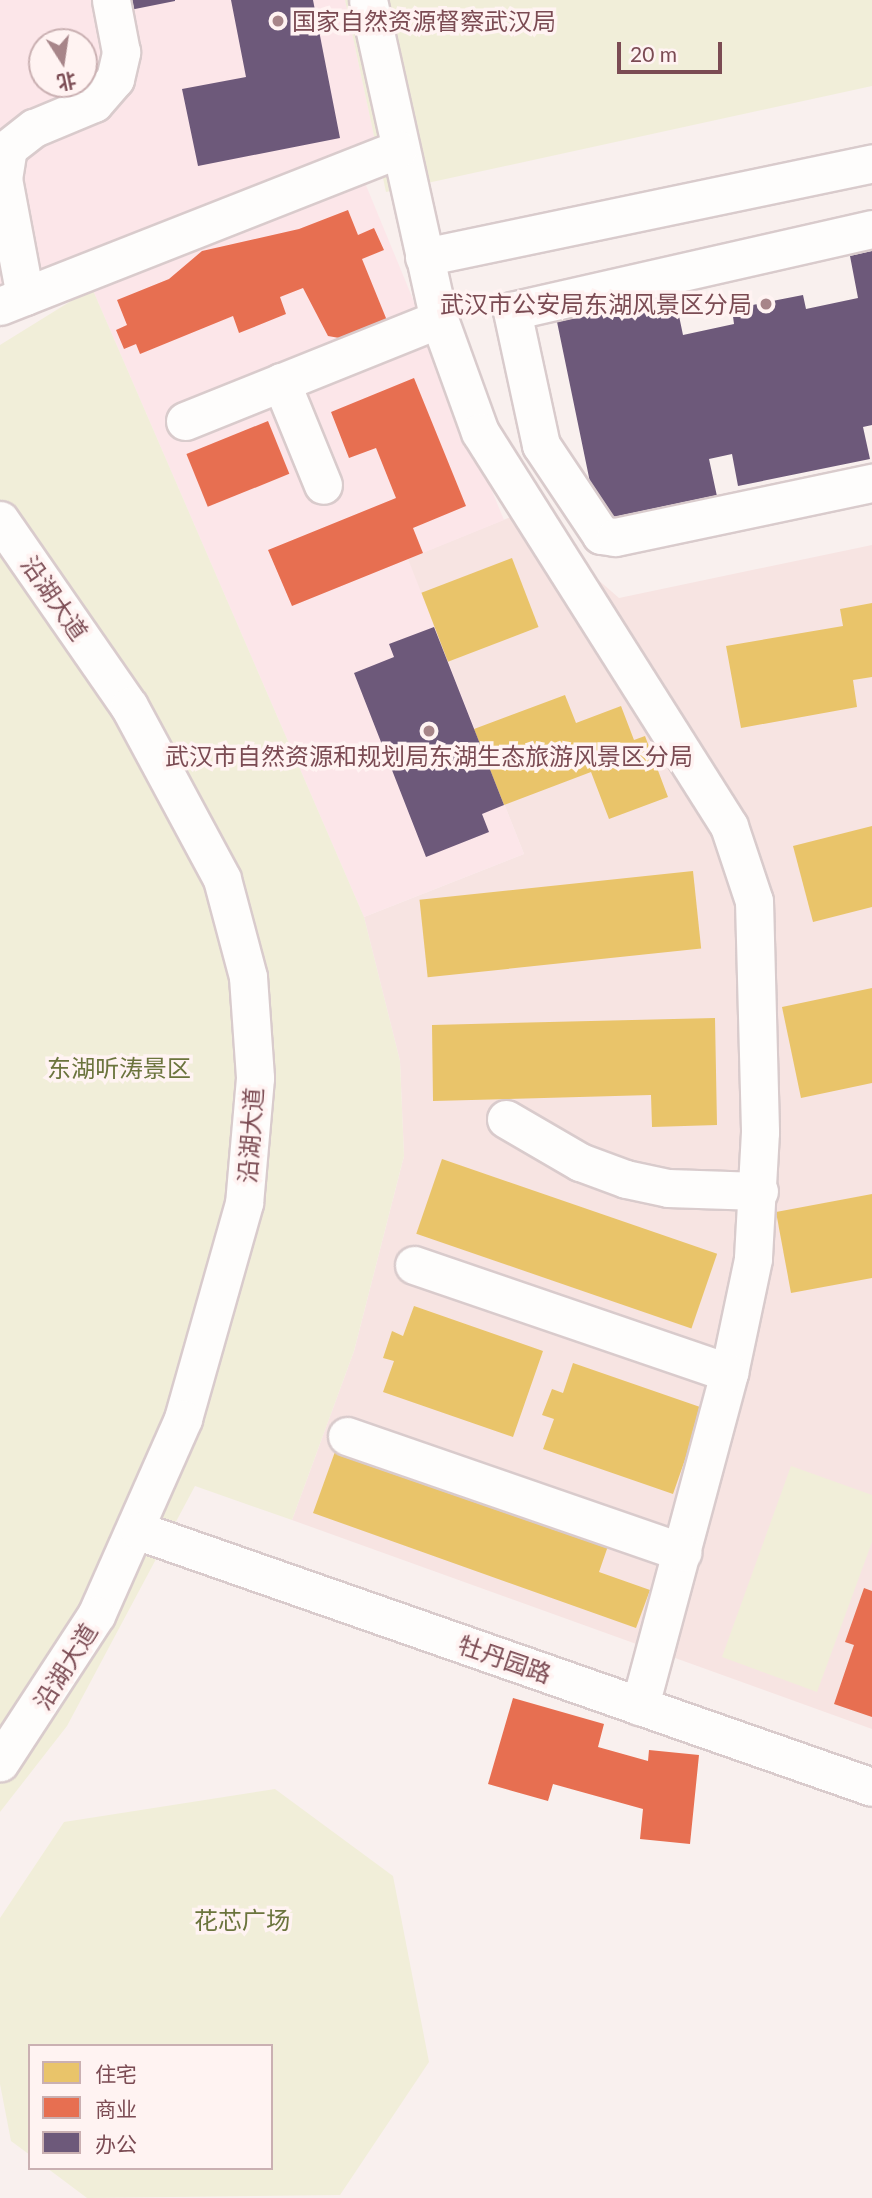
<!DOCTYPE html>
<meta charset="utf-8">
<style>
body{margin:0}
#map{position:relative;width:872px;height:2198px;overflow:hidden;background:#f9f0ee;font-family:Lato,"Noto Sans SC",sans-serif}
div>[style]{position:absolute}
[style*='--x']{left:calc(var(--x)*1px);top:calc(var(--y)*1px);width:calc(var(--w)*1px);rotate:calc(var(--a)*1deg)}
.residential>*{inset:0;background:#f7e4e2}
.commercial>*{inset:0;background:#fce6e9}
.green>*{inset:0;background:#f1eed9}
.homes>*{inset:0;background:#e9c46a;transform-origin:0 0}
.shops>*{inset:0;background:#e76f51;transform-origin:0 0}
.offices>*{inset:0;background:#6d597a}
.roads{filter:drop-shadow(2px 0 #d9cbcc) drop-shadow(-2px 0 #d9cbcc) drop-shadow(0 2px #d9cbcc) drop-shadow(0 -2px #d9cbcc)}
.minor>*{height:37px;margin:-18.5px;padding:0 18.5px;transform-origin:18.5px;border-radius:18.5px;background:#fefdfc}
.dots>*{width:19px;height:19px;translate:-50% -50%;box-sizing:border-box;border:4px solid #fff3f2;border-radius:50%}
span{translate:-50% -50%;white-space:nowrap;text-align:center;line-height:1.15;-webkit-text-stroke:7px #fff3f2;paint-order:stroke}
.poi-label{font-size:24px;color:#7b4b53}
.left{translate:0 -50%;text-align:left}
.right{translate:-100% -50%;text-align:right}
.street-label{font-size:24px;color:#7b4b53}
.park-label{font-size:24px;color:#6b743d}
.legend{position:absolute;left:28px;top:2044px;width:245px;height:126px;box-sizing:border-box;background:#fff3f2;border:2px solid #cab0b2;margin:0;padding:9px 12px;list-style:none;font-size:21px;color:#7b4b53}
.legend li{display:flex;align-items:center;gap:14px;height:35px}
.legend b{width:35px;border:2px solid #cab0b2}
.north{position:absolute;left:28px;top:28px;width:70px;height:70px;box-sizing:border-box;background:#fff3f2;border:2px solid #cab0b2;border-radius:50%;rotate:168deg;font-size:19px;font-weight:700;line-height:28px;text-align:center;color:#7b4b53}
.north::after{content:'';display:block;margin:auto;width:24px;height:32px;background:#a78589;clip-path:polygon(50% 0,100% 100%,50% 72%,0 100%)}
.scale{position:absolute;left:617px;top:42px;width:105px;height:32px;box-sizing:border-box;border:4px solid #7b4b53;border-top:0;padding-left:9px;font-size:21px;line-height:24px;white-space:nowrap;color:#7b4b53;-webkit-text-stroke:5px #fff3f2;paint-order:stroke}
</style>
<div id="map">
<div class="residential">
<div style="clip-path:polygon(545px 503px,596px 578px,619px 598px,872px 545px,872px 1729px,292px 1520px,354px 1351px,404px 1156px,400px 1061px,364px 917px,524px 854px,407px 559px)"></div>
</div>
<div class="commercial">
<div style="clip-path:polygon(evenodd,0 0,345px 0,376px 145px,0 287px,0 0,42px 42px,84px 42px,84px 84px,42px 84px,42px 42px)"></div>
<div style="clip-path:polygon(363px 178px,504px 520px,408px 559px,524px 854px,364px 917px,92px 288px)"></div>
</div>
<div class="green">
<div style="clip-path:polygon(345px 0,872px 0,872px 86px,386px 192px)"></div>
<div style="clip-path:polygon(92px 288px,364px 917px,400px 1061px,404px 1156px,354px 1351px,292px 1520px,195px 1486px,67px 1726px,0 1812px,0 345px)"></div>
<div style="clip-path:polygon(791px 1466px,872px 1495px,872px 1542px,817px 1692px,722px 1657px)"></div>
<div style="clip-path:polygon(275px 1789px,393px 1876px,429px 2062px,340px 2195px,87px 2198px,47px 2168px,271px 2168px,271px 2046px,30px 2046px,30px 2155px,11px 2141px,0 2084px,0 1918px,64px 1822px)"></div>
</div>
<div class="homes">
<div style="left:512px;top:558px;width:74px;height:97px;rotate:69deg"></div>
<div style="clip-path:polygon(872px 603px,872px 677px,853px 680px,857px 707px,741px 728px,726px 646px,843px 626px,840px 609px)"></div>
<div style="clip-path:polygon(565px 695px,576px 723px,621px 706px,634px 740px,645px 736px,668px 797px,609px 819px,591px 772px,504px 805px,474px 729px)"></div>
<div style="clip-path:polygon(872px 826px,872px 907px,813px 922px,793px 846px)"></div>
<div style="left:693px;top:871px;width:78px;height:275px;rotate:84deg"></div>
<div style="clip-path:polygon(872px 988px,872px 1083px,801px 1098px,782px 1007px)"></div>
<div style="clip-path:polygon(715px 1018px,717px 1125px,652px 1127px,651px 1095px,433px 1101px,432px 1025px)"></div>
<div style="left:442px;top:1159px;width:291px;height:79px;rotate:19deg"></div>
<div style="clip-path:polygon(872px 1194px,872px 1278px,791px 1293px,776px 1212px)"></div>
<div style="clip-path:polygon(414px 1306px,543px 1351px,513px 1437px,383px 1392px,394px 1361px,383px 1358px,392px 1331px,403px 1336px)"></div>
<div style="clip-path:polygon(573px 1363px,703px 1408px,673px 1494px,543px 1449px,554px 1419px,542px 1415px,552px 1389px,563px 1393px)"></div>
<div style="clip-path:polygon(336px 1449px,608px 1546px,599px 1572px,650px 1590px,636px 1628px,313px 1513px)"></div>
</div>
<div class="shops">
<div style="clip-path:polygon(348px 210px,358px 235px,374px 228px,384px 250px,362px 259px,388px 323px,345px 339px,328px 336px,303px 288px,280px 297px,286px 314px,239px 333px,233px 316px,140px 354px,136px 344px,124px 349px,116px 330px,127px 325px,117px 300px,169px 279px,202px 251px,299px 229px)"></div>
<div style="clip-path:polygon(414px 378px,466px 506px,413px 528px,423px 553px,292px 606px,268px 550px,396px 498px,376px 448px,349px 458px,331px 412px)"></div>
<div style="left:268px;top:421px;width:57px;height:88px;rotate:68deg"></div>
<div style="clip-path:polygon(864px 1588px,872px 1591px,872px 1717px,834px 1704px,854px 1645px,845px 1642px)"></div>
<div style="clip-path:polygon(513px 1698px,604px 1724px,598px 1747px,648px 1761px,649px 1750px,699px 1755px,690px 1844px,640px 1839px,643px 1809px,553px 1784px,548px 1801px,488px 1784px)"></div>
</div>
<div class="offices">
<div style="clip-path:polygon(129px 0,175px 0,175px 1px,130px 10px)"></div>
<div style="clip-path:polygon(231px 0,313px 0,340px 138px,198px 166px,182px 89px,246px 77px)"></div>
<div style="clip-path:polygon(872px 251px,872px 425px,863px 427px,870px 459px,738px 486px,732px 454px,709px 459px,718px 501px,599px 526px,556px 317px,674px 292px,683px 335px,734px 324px,732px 309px,803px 295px,806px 309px,858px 298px,850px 256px)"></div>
<div style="clip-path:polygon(434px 627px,504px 805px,482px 814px,489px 832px,426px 857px,354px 673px,394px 657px,389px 644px)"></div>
</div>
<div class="roads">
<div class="minor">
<div style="--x:368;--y:0;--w:327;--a:77.5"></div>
<div style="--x:439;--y:319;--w:120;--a:70.1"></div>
<div style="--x:480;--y:432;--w:466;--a:57.7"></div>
<div style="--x:729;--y:826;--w:79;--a:71.6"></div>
<div style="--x:754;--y:901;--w:231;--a:88.5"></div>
<div style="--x:760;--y:1132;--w:127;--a:93.2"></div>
<div style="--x:753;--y:1259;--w:116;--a:101.9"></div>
<div style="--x:729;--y:1373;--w:345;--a:105"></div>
<div style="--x:872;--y:229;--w:369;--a:167.2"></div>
<div style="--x:512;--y:311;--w:137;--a:77.8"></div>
<div style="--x:541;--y:445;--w:108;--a:56.3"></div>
<div style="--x:601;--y:535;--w:14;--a:8"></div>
<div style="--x:615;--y:537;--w:263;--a:-11.9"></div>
<div style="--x:424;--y:257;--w:458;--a:-11.8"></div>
<div style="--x:25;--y:296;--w:119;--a:-100.6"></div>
<div style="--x:3;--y:179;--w:31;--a:-81"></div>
<div style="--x:8;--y:148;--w:33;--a:-38"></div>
<div style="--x:34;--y:128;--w:65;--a:-22.6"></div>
<div style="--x:94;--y:103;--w:32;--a:-49"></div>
<div style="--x:115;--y:79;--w:28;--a:-77"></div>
<div style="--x:121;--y:52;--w:53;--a:-100.9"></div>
<div style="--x:0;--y:306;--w:428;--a:-21.5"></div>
<div style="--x:281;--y:382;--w:111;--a:67.8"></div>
<div style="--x:185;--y:421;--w:274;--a:-21.9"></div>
<div style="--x:0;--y:520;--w:226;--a:55.3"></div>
<div style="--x:129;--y:706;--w:196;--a:61.7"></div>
<div style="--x:222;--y:879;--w:101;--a:75.1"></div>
<div style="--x:248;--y:977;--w:101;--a:86"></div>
<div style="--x:255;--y:1078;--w:125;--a:95"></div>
<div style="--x:244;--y:1203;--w:224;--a:105.8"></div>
<div style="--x:183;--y:1419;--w:214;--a:113.9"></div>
<div style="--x:96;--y:1615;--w:176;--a:123.1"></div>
<div style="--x:506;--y:1119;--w:86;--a:30.2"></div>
<div style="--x:580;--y:1162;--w:49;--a:20.3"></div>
<div style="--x:626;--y:1179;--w:43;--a:12.1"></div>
<div style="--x:668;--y:1188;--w:91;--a:1.9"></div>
<div style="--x:414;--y:1265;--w:333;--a:18.9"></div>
<div style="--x:347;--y:1436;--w:355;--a:19.1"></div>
<div style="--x:139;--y:1531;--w:776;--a:19.25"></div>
</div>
</div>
<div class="dots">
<div style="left:278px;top:21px;background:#a78589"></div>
<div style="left:766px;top:304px;background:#a78589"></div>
<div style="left:429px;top:731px;background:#a78589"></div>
</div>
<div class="poi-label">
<span class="left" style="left:292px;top:21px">国家自然资源督察武汉局</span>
<span class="right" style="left:752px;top:304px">武汉市公安局东湖风景区分局</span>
<span style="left:429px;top:756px">武汉市自然资源和规划局东湖生态旅游风景区分局</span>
</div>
<div class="street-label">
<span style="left:55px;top:598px;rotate:55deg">沿湖大道</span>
<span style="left:250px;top:1135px;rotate:-86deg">沿湖大道</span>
<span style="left:505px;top:1659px;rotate:19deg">牡丹园路</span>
<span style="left:65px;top:1666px;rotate:-58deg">沿湖大道</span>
</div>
<div class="park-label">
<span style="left:119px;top:1068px">东湖听涛景区</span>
<span style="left:242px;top:1920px">花芯广场</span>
</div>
<ul class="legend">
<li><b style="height:19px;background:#e9c46a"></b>住宅</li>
<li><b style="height:19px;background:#e76f51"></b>商业</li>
<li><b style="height:19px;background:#6d597a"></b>办公</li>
</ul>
<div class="north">北</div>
<div class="scale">20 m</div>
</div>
